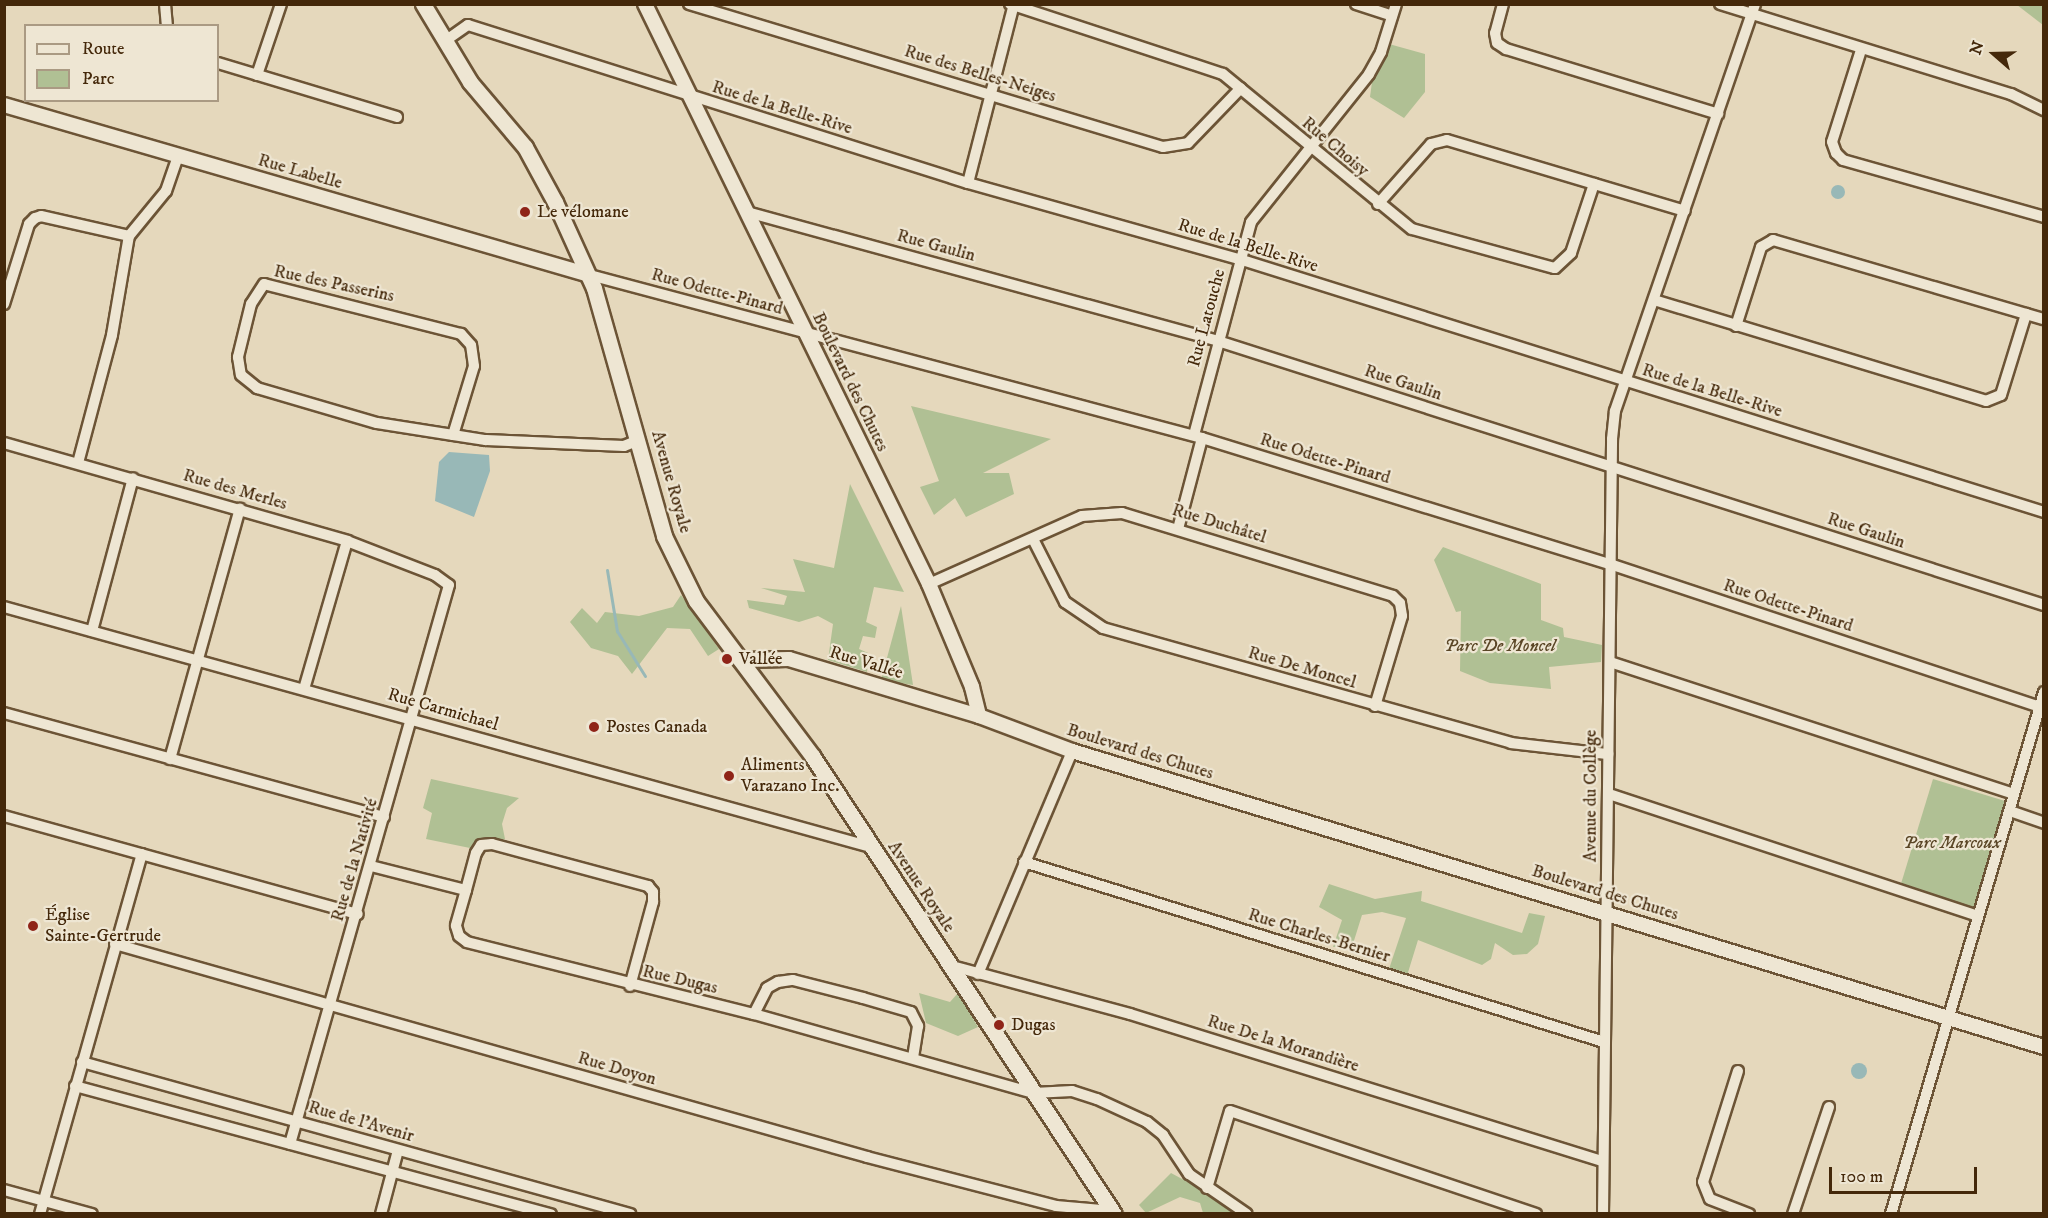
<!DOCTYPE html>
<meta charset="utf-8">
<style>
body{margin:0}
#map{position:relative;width:2048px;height:1218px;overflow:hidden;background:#e5d8bc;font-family:"IM FELL DW Pica",serif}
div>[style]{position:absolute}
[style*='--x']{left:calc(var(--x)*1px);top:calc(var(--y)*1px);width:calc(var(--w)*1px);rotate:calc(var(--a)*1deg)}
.green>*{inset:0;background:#b0c094;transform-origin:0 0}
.water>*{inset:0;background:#98b8b7}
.round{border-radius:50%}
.stream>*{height:3px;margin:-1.5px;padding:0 1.5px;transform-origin:1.5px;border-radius:1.5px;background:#98b8b7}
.roads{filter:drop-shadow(2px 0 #6c5436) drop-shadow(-2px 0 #6c5436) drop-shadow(0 2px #6c5436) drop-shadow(0 -2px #6c5436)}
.minor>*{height:10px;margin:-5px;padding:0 5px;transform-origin:5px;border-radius:5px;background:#eee6d3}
.tertiary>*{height:14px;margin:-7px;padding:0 7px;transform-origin:7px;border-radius:7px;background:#eee6d3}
.secondary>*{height:15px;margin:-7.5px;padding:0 7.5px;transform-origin:7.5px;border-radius:7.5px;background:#eee6d3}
.dots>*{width:16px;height:16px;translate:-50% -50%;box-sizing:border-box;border:3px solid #eee6d3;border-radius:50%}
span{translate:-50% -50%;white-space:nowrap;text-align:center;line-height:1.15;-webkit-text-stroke:4.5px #eee6d3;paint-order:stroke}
.street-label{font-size:18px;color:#44280a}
.poi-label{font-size:18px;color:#44280a}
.left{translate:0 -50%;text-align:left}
.park-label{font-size:18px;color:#5a4626;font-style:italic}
.frame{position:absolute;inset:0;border:6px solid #44280a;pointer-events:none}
.legend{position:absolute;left:24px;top:24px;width:195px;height:78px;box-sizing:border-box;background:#eee6d3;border:2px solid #aa9a83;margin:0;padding:8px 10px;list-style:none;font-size:18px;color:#44280a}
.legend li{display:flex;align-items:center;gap:12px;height:30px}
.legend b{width:30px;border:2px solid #aa9a83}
.north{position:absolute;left:1964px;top:24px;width:60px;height:60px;-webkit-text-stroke:4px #eee6d3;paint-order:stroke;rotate:290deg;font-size:16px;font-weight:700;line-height:24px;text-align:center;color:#44280a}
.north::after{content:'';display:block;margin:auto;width:21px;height:27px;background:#44280a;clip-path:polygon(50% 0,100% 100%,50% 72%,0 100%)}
.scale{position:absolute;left:1829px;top:1167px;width:148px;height:27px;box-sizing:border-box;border:3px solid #44280a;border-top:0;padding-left:8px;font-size:18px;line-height:21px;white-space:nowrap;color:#44280a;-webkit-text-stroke:4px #eee6d3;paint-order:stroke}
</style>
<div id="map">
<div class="green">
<div style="clip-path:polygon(2017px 5px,2043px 5px,2043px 25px)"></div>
<div style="clip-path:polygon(1389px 44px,1425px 54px,1425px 92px,1404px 118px,1370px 97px,1372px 82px)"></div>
<div style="clip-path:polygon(911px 406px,1051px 439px,983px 473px,1009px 473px,1014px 494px,966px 517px,955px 498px,934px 515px,920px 487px,939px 481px)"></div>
<div style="clip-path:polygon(850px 484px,904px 592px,874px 587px,866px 622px,877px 627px,875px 638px,863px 636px,859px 649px,868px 653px,867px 672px,828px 660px,833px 624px,818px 616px,799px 622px,749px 608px,747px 600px,784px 605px,787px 596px,761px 588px,805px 592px,793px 559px,834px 568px)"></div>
<div style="clip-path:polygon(1443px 547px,1541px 584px,1541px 620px,1563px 628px,1564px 637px,1602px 645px,1601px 662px,1549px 667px,1551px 689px,1490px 683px,1460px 671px,1461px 611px,1456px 612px,1434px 560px)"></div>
<div style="clip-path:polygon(681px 595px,719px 649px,708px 656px,690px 629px,667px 628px,632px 674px,618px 656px,591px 648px,570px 622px,582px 608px,597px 623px,605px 612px,639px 616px,673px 607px)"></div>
<div style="clip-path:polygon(901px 606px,913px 685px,881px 680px)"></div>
<div style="clip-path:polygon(431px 779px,519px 798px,507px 808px,502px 824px,505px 839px,470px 848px,426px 839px,432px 813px,423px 808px)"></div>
<div style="left:1933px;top:779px;width:77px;height:111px;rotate:17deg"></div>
<div style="clip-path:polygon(1329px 884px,1375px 899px,1422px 891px,1421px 901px,1522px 933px,1529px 913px,1545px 916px,1538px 944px,1527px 954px,1513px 955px,1495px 943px,1491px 959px,1482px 965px,1418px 940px,1406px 979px,1388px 972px,1406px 918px,1382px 912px,1362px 915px,1352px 947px,1333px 947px,1342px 920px,1319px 907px)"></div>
<div style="clip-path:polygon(919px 993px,950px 1002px,958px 993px,978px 1027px,958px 1036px,926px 1023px)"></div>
<div style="clip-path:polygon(1171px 1173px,1245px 1213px,1203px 1213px,1200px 1203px,1180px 1197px,1146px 1213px,1139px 1205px)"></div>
</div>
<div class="water">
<div class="round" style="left:1831px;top:185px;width:14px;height:14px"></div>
<div style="clip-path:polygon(449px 452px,489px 455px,490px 471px,474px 517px,435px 501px,439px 462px)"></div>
<div class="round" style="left:1851px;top:1063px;width:16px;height:16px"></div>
</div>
<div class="stream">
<div style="--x:607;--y:570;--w:62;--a:80.7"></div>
<div style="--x:617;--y:631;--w:53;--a:58.1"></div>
</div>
<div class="roads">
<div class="minor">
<div style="--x:165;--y:4;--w:22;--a:85"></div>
<div style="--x:689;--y:4;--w:495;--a:16.8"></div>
<div style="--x:1163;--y:147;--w:25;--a:-9"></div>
<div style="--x:1188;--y:143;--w:76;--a:-46.1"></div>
<div style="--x:1010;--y:4;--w:224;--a:18.2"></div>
<div style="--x:1223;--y:74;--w:244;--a:39.4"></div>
<div style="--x:1412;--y:229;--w:148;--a:15.3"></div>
<div style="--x:1555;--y:268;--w:22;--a:-43"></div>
<div style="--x:1571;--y:253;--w:73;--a:-71.6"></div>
<div style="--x:1356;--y:4;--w:38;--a:18"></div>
<div style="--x:1503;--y:4;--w:30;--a:105"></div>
<div style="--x:1495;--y:33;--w:10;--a:79"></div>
<div style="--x:1497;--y:43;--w:11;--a:34"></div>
<div style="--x:1506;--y:49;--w:222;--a:17"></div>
<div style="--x:1720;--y:4;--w:305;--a:17.2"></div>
<div style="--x:2011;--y:94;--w:37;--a:26"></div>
<div style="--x:445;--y:41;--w:28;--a:-35"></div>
<div style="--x:468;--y:25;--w:524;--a:17.54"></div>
<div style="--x:968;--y:183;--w:281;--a:15.7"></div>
<div style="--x:1239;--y:259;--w:844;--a:17.45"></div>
<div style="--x:1861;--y:50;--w:96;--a:107.5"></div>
<div style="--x:1832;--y:142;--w:12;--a:70"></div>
<div style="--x:1836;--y:153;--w:10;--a:45"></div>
<div style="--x:1843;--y:160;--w:209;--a:15.8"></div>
<div style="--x:218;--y:63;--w:187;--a:16.8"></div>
<div style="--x:257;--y:75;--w:75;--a:-71.3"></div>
<div style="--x:968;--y:183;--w:185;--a:-75.6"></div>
<div style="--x:1378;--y:204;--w:80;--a:-48.5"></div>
<div style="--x:1431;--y:144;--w:16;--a:-14"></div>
<div style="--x:1447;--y:140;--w:248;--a:16.6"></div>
<div style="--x:747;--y:212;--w:488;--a:15.3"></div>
<div style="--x:1218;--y:341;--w:867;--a:17.72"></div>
<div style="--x:586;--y:274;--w:637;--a:14.91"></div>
<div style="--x:1202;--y:438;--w:427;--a:17.2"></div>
<div style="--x:1610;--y:564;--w:457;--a:18.4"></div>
<div style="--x:1654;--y:300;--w:347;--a:16.9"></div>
<div style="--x:1986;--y:401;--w:16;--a:-22"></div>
<div style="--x:2001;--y:395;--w:85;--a:-72.8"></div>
<div style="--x:4;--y:304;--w:84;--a:-72.6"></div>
<div style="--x:29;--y:224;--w:8;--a:-45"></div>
<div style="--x:35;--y:218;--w:6;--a:-18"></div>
<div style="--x:41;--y:216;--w:90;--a:12.8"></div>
<div style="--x:1736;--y:326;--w:83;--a:-72.4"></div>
<div style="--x:1761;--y:247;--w:14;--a:-30"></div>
<div style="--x:1773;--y:240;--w:282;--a:16.3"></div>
<div style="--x:453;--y:435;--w:72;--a:-73.1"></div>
<div style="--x:474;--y:366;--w:21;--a:-98"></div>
<div style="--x:471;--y:345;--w:15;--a:-132"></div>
<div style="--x:461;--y:334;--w:203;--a:-165.8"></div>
<div style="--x:264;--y:284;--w:24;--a:123"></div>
<div style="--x:251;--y:304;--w:55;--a:103.8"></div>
<div style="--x:238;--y:357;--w:18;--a:81"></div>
<div style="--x:241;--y:375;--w:21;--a:39"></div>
<div style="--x:257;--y:388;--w:125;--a:16.3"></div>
<div style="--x:377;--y:423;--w:77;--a:9"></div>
<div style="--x:453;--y:435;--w:33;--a:9"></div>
<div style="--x:486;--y:440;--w:138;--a:2.5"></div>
<div style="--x:624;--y:446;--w:16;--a:-22"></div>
<div style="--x:1194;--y:435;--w:220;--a:-75"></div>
<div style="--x:1251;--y:222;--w:189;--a:-51.4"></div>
<div style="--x:1369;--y:74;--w:25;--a:-61"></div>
<div style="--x:1381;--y:52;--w:50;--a:-72.6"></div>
<div style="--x:4;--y:443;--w:357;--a:15.9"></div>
<div style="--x:347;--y:541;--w:94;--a:21.1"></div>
<div style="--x:435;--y:575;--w:17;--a:36"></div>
<div style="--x:449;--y:585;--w:581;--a:105.88"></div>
<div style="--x:78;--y:463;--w:132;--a:-75.1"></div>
<div style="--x:112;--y:335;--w:100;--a:-80.3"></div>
<div style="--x:129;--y:236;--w:58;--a:-50.6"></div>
<div style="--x:166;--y:191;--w:37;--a:-71"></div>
<div style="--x:1178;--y:529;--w:94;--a:-75.2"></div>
<div style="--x:1033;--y:539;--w:71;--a:63.1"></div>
<div style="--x:1065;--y:602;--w:46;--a:34.4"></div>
<div style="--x:1103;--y:628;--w:424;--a:15.7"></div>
<div style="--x:1511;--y:743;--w:98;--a:6.5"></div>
<div style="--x:929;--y:584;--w:167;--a:-24"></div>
<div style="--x:1082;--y:516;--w:40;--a:-4.3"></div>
<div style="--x:1122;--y:513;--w:283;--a:17"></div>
<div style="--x:1393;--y:596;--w:10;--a:45"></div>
<div style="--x:1400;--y:603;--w:13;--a:81"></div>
<div style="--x:1402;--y:616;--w:94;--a:106.7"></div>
<div style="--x:4;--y:607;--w:900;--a:15.47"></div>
<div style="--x:92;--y:631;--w:158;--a:-75"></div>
<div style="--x:1610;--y:662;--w:425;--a:18.1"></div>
<div style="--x:304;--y:689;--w:154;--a:-73.8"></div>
<div style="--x:4;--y:713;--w:394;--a:15.3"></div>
<div style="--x:170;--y:759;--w:260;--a:-74.4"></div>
<div style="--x:1609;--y:794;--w:388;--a:18.3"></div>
<div style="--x:2010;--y:811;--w:36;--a:19"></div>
<div style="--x:4;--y:816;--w:367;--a:15.5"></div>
<div style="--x:1024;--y:862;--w:607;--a:17.24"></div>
<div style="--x:371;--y:866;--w:98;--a:14.2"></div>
<div style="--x:466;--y:890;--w:37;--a:106"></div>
<div style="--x:456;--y:926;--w:10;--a:73"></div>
<div style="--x:459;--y:936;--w:10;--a:37"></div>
<div style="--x:467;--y:942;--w:296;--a:14.1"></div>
<div style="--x:754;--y:1014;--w:291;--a:15.8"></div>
<div style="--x:1034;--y:1093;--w:38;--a:-3"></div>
<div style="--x:1072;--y:1091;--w:26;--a:18"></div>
<div style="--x:1097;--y:1099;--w:55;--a:24.7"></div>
<div style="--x:1147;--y:1122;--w:21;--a:39"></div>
<div style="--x:1163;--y:1135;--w:47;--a:56.3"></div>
<div style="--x:1189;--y:1174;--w:70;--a:34.6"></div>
<div style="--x:466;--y:890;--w:38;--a:-75"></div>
<div style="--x:476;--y:853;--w:9;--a:-58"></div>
<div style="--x:481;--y:845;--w:11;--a:-5"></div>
<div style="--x:492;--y:844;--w:162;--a:15.1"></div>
<div style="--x:648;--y:886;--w:8;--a:50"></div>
<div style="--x:653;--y:892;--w:10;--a:90"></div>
<div style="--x:653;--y:902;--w:87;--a:105.3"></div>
<div style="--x:115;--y:944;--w:782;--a:15.81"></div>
<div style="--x:867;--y:1157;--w:195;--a:14.5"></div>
<div style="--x:1056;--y:1206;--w:57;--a:5"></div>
<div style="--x:952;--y:966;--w:184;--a:15.1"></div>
<div style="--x:1130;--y:1014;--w:495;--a:17.3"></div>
<div style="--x:978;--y:974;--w:242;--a:-67.1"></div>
<div style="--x:754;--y:1014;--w:29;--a:-63"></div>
<div style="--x:767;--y:988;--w:13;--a:-29"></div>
<div style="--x:778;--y:982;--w:15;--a:-8"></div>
<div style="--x:793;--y:980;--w:72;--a:14.4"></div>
<div style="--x:863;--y:998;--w:50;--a:16.3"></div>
<div style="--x:911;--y:1012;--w:16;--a:63"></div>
<div style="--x:918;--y:1026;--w:31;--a:99"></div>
<div style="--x:82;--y:1062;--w:569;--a:15.5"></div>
<div style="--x:1738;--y:1071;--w:116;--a:107.5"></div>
<div style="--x:1703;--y:1182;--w:18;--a:68"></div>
<div style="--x:1710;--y:1199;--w:42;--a:21"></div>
<div style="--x:75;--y:1086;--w:493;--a:15.1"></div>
<div style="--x:1207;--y:1188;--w:80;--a:-73.4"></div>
<div style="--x:1230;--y:1111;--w:323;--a:18.6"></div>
<div style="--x:4;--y:1190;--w:91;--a:15.3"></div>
<div style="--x:40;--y:1214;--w:374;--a:-74.2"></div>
<div style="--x:381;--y:1214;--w:66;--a:-75.1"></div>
<div style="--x:1603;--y:1214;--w:775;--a:-89.33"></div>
<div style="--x:1612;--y:439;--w:28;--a:-84"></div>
<div style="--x:1615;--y:411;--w:430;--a:-71"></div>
<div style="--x:1793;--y:1214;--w:113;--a:-71.4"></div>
<div style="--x:1891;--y:1214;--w:544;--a:-73.66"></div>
</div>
<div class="tertiary">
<div style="--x:645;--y:4;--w:646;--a:63.91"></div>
<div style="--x:929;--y:584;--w:112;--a:67.3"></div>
<div style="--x:972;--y:687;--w:30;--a:76"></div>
<div style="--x:4;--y:105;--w:606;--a:16.19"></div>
<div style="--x:740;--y:660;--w:49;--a:-1.2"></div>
<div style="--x:789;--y:659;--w:198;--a:16.7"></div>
<div style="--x:979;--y:716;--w:99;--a:20.6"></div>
<div style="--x:1072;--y:751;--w:1016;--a:16.94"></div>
</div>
<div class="secondary">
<div style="--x:423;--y:4;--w:91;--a:58.9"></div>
<div style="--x:470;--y:82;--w:85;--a:49.8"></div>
<div style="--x:525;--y:147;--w:63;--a:61.4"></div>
<div style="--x:555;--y:202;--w:94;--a:65.6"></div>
<div style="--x:594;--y:288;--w:258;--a:74.2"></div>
<div style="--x:664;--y:536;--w:72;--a:63.8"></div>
<div style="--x:696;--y:601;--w:195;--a:53.1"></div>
<div style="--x:813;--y:757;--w:547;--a:56.63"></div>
</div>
</div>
<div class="dots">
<div style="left:525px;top:212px;background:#8f2418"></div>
<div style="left:727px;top:659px;background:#8f2418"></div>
<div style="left:594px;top:727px;background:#8f2418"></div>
<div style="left:729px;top:776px;background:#8f2418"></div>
<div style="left:33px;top:926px;background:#8f2418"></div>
<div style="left:999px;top:1025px;background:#8f2418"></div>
</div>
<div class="street-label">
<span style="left:980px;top:74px;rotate:17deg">Rue des Belles-Neiges</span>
<span style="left:782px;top:108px;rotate:17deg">Rue de la Belle-Rive</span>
<span style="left:1335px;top:147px;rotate:40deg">Rue Choisy</span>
<span style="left:300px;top:172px;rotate:16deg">Rue Labelle</span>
<span style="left:936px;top:246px;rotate:15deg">Rue Gaulin</span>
<span style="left:1248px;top:246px;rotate:17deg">Rue de la Belle-Rive</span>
<span style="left:334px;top:284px;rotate:12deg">Rue des Passerins</span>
<span style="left:717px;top:292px;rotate:15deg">Rue Odette-Pinard</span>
<span style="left:1207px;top:318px;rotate:-75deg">Rue Latouche</span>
<span style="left:850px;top:382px;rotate:64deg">Boulevard des Chutes</span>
<span style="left:1403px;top:383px;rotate:18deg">Rue Gaulin</span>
<span style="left:1712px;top:391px;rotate:17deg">Rue de la Belle-Rive</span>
<span style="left:1325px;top:459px;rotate:17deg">Rue Odette-Pinard</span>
<span style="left:671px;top:482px;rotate:74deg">Avenue Royale</span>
<span style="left:235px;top:490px;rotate:16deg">Rue des Merles</span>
<span style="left:1219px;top:524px;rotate:17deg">Rue Duchâtel</span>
<span style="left:1866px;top:531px;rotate:18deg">Rue Gaulin</span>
<span style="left:1788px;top:606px;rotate:18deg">Rue Odette-Pinard</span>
<span style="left:866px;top:663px;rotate:17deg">Rue Vallée</span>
<span style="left:1302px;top:668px;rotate:16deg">Rue De Moncel</span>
<span style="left:443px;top:710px;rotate:16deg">Rue Carmichael</span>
<span style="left:1140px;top:752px;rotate:17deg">Boulevard des Chutes</span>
<span style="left:1591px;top:796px;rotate:-90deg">Avenue du Collège</span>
<span style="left:355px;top:860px;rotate:-74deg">Rue de la Nativité</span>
<span style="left:921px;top:887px;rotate:56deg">Avenue Royale</span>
<span style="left:1605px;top:893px;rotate:17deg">Boulevard des Chutes</span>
<span style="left:1319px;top:936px;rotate:17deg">Rue Charles-Bernier</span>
<span style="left:680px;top:980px;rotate:13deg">Rue Dugas</span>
<span style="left:1283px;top:1044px;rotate:17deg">Rue De la Morandière</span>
<span style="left:617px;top:1069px;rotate:16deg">Rue Doyon</span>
<span style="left:361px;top:1122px;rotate:16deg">Rue de l'Avenir</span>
</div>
<div class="poi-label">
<span class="left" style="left:537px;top:212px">Le vélomane</span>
<span class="left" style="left:739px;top:659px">Vallée</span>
<span class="left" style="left:606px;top:727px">Postes Canada</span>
<span class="left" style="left:741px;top:776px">Aliments<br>Varazano Inc.</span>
<span class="left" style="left:45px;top:926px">Église<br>Sainte-Gertrude</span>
<span class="left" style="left:1011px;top:1025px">Dugas</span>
</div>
<div class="park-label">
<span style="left:1500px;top:646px">Parc De Moncel</span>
<span style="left:1952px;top:843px">Parc Marcoux</span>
</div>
<div class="frame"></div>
<ul class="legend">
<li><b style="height:8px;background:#eee6d3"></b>Route</li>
<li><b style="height:16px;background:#b0c094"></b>Parc</li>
</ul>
<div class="north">N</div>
<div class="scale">100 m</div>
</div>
